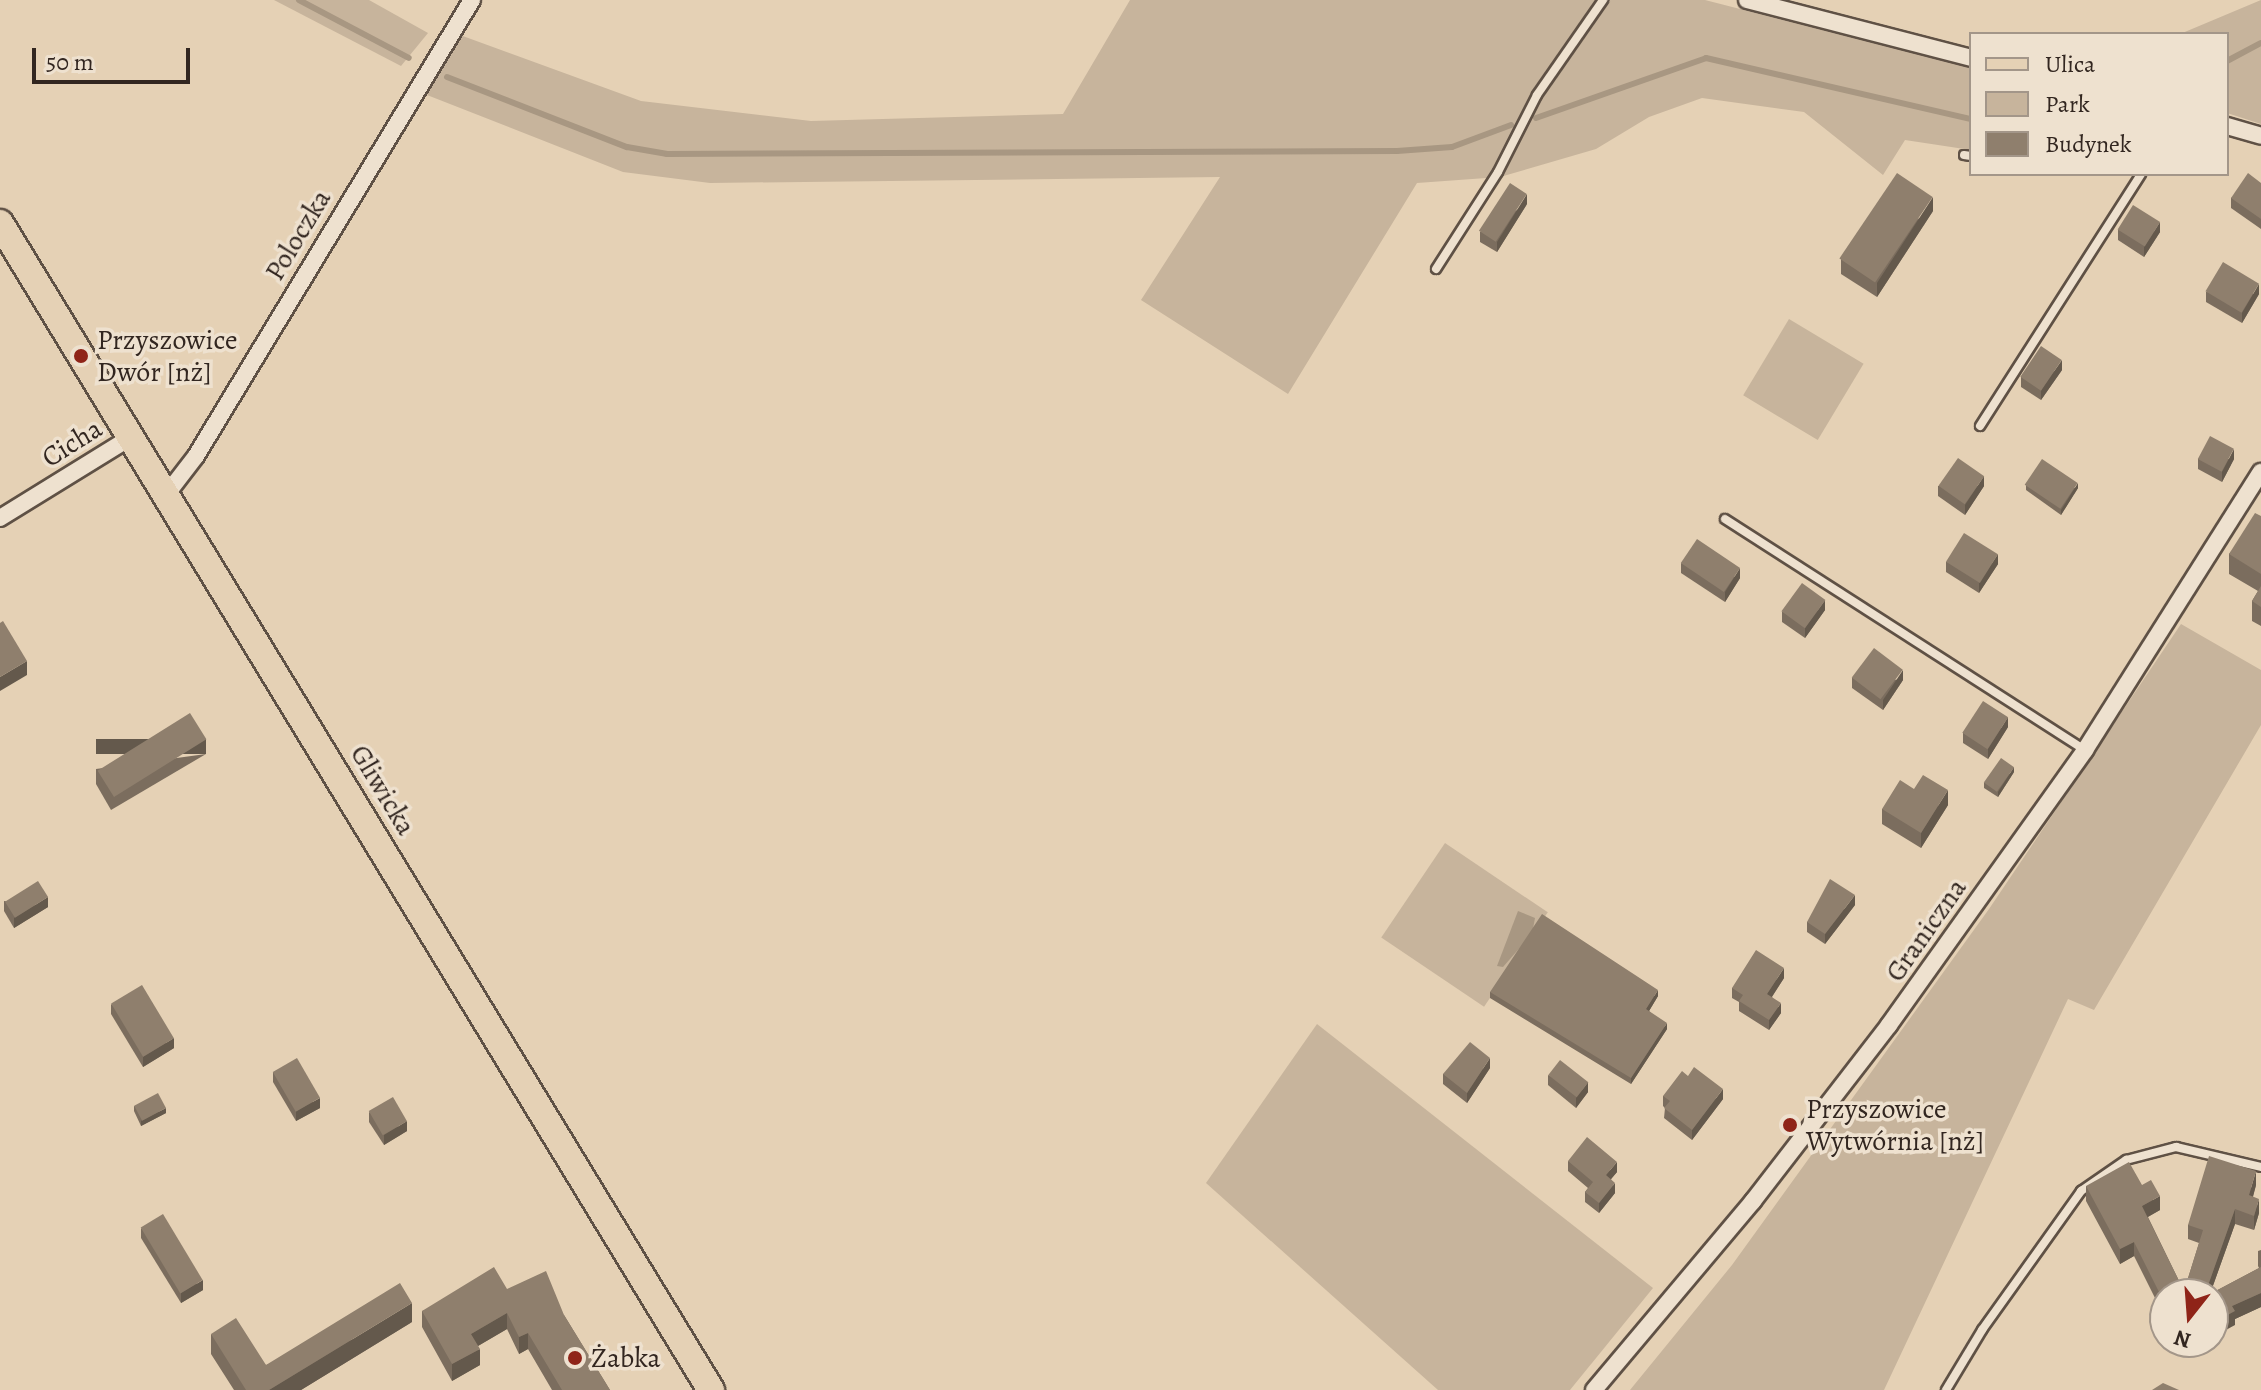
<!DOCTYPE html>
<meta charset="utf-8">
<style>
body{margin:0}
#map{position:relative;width:2261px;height:1390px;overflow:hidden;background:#e5d1b5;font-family:Alegreya,serif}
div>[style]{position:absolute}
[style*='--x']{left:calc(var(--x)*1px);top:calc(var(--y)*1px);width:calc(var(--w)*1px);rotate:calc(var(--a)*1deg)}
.green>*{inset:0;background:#c7b49c;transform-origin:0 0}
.water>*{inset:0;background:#a89782}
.stream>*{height:6px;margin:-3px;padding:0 3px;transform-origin:3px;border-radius:3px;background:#a89782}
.roads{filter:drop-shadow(2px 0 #5f5145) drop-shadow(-2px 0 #5f5145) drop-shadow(0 2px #5f5145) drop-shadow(0 -2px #5f5145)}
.lane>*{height:8px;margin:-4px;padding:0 4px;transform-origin:4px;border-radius:4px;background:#eee1cf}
.street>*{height:16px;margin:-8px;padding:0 8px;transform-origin:8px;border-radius:8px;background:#eee1cf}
.primary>*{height:26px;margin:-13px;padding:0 13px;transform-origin:13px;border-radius:13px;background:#e5d1b5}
.wall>*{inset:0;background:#7b6d5e}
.shaded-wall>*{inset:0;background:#64594c;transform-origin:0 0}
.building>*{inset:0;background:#8f7f6d;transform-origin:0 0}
.dots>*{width:22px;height:22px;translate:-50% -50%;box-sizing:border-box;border:4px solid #eee1cf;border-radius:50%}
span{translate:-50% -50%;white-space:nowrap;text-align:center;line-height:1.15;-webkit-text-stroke:7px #eee1cf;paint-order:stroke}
.street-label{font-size:28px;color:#322620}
.poi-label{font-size:28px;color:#322620}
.left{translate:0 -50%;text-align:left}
.legend{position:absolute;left:1969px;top:32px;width:260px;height:144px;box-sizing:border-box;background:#eee1cf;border:2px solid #a39689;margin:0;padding:10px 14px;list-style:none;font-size:24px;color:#322620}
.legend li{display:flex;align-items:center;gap:16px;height:40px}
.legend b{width:40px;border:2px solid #a39689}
.north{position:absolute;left:2149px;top:1278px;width:80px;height:80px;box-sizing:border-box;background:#eee1cf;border:2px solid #a39689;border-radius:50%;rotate:197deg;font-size:22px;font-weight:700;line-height:32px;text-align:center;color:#322620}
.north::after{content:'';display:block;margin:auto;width:28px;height:36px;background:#8f2418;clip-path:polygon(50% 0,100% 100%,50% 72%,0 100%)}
.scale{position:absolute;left:32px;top:48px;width:158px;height:36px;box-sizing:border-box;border:4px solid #322620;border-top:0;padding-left:10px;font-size:24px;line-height:28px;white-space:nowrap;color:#322620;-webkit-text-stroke:6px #eee1cf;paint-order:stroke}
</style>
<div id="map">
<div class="green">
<div style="clip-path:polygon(274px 0,369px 0,428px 33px,401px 66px)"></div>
<div style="clip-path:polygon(1130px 0,1705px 0,1971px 68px,1971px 150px,1905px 140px,1883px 175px,1804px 112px,1702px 98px,1649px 117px,1596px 149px,1500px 177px,1417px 183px,1288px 394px,1141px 300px,1220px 177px,710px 183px,623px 172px,427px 95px,460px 35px,641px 101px,811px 121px,1063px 114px)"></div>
<div style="clip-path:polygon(2261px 0,2261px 124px,2227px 113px,2227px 34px,2180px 34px)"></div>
<div style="left:1789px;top:319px;width:87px;height:89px;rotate:31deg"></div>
<div style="clip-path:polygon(2181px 624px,2261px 670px,2261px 725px,2094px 1010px,2068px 999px,1884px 1390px,1630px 1390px,1732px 1265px,1989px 909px)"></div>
<div style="left:1445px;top:843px;width:124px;height:114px;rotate:34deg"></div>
<div style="clip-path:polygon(1317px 1024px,1653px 1288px,1570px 1390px,1438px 1390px,1206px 1183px)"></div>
</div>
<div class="water">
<div style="clip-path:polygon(1518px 911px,1535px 918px,1532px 934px,1503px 967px,1497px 966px)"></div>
</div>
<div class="stream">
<div style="--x:299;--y:0;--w:124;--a:27.8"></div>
<div style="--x:2227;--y:61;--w:38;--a:-28"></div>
<div style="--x:447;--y:77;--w:193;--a:21.3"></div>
<div style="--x:627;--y:147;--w:41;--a:9.9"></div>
<div style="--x:667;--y:154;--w:730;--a:-0.24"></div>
<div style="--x:1397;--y:151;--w:55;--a:-4.2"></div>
<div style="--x:1452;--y:147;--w:63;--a:-20.4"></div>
<div style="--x:1536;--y:118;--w:180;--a:-19.4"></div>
<div style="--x:1706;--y:58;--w:272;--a:13"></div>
</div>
<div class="roads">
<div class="lane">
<div style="--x:1964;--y:155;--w:7;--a:8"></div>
<div style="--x:1436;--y:269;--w:115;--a:-57.4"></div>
<div style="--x:1498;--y:172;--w:86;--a:-63.1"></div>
<div style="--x:1537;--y:95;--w:116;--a:-55.2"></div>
<div style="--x:1980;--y:426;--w:299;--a:-57.4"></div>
<div style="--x:1725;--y:519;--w:428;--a:32.7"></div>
<div style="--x:1946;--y:1390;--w:70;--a:-59"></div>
<div style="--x:1982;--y:1330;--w:171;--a:-54.5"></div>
<div style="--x:2081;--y:1191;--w:55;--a:-34.6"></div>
<div style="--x:2126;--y:1160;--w:52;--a:-14.6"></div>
<div style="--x:2176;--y:1147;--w:87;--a:13.2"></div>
</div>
<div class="street">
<div style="--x:1747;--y:0;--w:231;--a:14.5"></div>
<div style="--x:2227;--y:126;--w:35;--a:16"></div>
<div style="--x:166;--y:495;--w:49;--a:-52.4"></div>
<div style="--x:196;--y:456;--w:533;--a:-58.82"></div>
<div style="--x:0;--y:518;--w:154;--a:-31.7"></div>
<div style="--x:1594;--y:1390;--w:247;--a:-49.9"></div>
<div style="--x:1753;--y:1201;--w:222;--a:-52.3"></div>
<div style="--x:1889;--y:1025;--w:338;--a:-54.5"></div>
<div style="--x:2085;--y:750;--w:329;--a:-57.7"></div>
</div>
<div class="primary">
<div style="--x:0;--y:223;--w:1367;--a:58.65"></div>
</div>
</div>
<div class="wall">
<div style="clip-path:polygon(2261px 183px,2261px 229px,2231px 208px,2231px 198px)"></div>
<div style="clip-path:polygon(1527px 204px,1497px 252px,1480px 242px,1480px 232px)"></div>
<div style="clip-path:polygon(1933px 211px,1877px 297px,1841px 274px,1841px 259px)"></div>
<div style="clip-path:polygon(2118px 230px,2160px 232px,2144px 257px,2118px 240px)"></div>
<div style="clip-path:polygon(2206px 292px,2259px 294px,2242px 323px,2206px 302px)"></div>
<div style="clip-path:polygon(2062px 370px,2041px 400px,2021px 387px,2021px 377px)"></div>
<div style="clip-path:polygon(2198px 459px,2234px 459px,2222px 482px,2198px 469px)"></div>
<div style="clip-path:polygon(2026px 485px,2078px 488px,2061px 515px,2026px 490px)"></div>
<div style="clip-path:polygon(1938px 486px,1984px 486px,1965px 515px,1938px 496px)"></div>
<div style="clip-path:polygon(2261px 516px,2261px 626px,2252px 621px,2252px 601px,2258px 591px,2229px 574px,2229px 554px)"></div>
<div style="clip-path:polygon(1946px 562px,1998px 564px,1979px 593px,1946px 572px)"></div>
<div style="clip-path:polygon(1681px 563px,1740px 578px,1725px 602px,1681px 573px)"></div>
<div style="clip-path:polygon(1825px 610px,1805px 638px,1782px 622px,1782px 612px)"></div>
<div style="clip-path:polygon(1852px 678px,1903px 680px,1883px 710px,1852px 688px)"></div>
<div style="clip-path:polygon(2008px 727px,1988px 759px,1963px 743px,1963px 733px)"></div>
<div style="clip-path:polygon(206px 754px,111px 810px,96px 784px,96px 769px)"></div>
<div style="clip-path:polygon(2014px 772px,1998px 797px,1984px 788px,1984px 783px)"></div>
<div style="clip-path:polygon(1948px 805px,1921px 848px,1882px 824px,1882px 809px)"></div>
<div style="clip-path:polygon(4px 901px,48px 907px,14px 928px,4px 911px)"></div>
<div style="clip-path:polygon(1855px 905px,1825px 944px,1807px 932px,1807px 922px)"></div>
<div style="clip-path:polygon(1784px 978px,1772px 997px,1781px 1013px,1769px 1030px,1739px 1011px,1739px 1002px,1732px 998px,1732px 988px)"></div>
<div style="clip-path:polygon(1490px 992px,1658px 996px,1649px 1011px,1667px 1029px,1631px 1084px,1490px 998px)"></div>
<div style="clip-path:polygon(111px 1004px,174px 1048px,143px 1067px,111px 1014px)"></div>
<div style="clip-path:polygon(1490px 1068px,1467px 1103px,1443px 1084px,1443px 1074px)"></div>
<div style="clip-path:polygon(273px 1072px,320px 1108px,296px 1121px,273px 1082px)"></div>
<div style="clip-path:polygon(1548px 1075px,1588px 1092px,1576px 1108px,1548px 1085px)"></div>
<div style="clip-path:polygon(1663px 1096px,1723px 1099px,1692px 1140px,1664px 1118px,1665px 1108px,1663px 1106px)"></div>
<div style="clip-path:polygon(134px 1106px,166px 1113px,141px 1126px,134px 1111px)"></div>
<div style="clip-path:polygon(369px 1112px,407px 1131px,384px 1145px,369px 1122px)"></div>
<div style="clip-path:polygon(1568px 1161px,1617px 1172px,1611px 1179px,1615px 1193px,1599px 1213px,1585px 1202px,1585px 1192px,1588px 1188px,1568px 1171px)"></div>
<div style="clip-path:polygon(2142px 1185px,2160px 1210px,2148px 1217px,2184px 1291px,2199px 1243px,2188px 1239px,2188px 1225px,2256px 1185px,2253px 1197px,2259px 1213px,2254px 1230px,2235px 1224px,2210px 1294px,2259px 1268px,2258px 1266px,2258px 1251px,2261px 1250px,2261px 1307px,2235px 1319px,2235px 1325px,2213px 1294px,2165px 1294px,2165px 1318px,2134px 1256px,2120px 1264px,2086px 1201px,2086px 1186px)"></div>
<div style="clip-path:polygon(141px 1228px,203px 1290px,181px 1303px,141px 1238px)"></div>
<div style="clip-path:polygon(507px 1289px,564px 1315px,610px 1390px,552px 1390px,528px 1349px,519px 1354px,507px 1329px,478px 1346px,480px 1365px,452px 1381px,422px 1327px,422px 1311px)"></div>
<div style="clip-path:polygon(412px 1322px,301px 1390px,234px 1390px,211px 1354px,211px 1334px,266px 1365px)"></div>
</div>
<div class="shaded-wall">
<div style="clip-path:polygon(1527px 194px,1527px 204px,1497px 252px,1497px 242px)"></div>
<div style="clip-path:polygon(1933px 197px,1933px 211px,1877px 297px,1877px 283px)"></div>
<div style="clip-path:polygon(2160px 222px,2160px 232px,2144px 257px,2144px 247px)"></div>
<div style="clip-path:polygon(2259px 284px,2259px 294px,2242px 323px,2242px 313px)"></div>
<div style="clip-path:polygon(2062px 360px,2062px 370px,2041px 400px,2041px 390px)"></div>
<div style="clip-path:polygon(2234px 449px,2234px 459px,2222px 482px,2222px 472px)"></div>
<div style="clip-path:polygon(1984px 476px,1984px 486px,1965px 515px,1965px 505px)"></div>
<div style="clip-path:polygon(2078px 483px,2078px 488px,2061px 515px,2061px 510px)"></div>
<div style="clip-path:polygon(1998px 554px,1998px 564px,1979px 593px,1979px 583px)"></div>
<div style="clip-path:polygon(1740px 568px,1740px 578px,1725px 602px,1725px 592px)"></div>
<div style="clip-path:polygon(1825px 600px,1825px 610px,1805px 638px,1805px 628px)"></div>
<div style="clip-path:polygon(27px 661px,27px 675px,0 691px,0 677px)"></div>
<div style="clip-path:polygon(1903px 670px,1903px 680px,1883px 710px,1883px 700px)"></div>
<div style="clip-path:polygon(2008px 717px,2008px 727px,1988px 759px,1988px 749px)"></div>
<div style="left:206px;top:739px;width:15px;height:110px;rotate:90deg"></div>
<div style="clip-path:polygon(2014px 767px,2014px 772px,1998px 797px,1998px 792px)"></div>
<div style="clip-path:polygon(1948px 790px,1948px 805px,1921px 848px,1921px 833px)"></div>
<div style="clip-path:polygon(1855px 895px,1855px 905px,1825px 944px,1825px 934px)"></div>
<div style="clip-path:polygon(48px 897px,48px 907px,14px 928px,14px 918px)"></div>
<div style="clip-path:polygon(1784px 968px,1784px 978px,1767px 1004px,1767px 994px)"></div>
<div style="clip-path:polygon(1658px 990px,1658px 996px,1646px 1016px,1646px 1009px)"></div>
<div style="clip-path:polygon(1781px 1003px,1781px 1013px,1769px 1030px,1769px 1020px)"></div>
<div style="clip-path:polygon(1667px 1023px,1667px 1029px,1631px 1084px,1631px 1078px)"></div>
<div style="clip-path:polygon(174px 1038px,174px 1048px,143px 1067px,143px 1057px)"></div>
<div style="clip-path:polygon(1490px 1058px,1490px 1068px,1467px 1103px,1467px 1093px)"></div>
<div style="clip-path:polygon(1588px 1082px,1588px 1092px,1576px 1108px,1576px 1098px)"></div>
<div style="clip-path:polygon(1723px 1089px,1723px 1099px,1692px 1140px,1692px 1130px)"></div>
<div style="clip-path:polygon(320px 1098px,320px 1108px,296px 1121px,296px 1111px)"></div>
<div style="clip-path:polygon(166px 1108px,166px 1113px,141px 1126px,141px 1121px)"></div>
<div style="clip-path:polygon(407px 1121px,407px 1131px,384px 1145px,384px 1135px)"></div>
<div style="clip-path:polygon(1617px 1162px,1617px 1172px,1606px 1185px,1606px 1175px)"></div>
<div style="clip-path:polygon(2256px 1171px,2256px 1185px,2249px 1210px,2249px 1195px)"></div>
<div style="clip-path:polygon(1615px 1183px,1615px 1193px,1599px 1213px,1599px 1203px)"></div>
<div style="clip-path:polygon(2160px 1196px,2160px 1210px,2142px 1220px,2142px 1206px)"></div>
<div style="clip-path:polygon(2259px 1199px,2259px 1213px,2254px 1230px,2254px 1216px)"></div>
<div style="clip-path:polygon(2235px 1209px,2235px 1224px,2210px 1294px,2205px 1294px)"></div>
<div style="clip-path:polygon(2134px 1242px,2134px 1256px,2120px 1264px,2120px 1249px)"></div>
<div style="clip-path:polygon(203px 1280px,203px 1290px,181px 1303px,181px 1293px)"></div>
<div style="clip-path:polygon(2261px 1293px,2261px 1307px,2235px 1319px,2235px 1325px,2213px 1337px,2213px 1323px,2232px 1306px)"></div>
<div style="clip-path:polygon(412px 1303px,412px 1322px,301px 1390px,269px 1390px)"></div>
<div style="clip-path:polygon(507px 1313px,507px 1329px,471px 1350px,471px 1334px)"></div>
<div style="clip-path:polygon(528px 1333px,528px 1349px,519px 1354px,519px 1337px)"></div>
<div style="clip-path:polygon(480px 1349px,480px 1365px,452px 1381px,452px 1364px)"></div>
</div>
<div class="building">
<div style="left:1897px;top:173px;width:43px;height:103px;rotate:34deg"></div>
<div style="clip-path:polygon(2248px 173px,2261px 183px,2261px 219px,2231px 198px)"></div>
<div style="left:1510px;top:183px;width:20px;height:57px;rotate:33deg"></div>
<div style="left:2133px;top:205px;width:32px;height:29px;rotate:32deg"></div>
<div style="left:2223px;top:262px;width:42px;height:34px;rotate:31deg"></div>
<div style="left:2041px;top:346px;width:25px;height:37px;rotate:34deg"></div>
<div style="left:2210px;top:436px;width:27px;height:26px;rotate:28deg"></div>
<div style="left:1958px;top:458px;width:32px;height:34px;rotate:35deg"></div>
<div style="left:2042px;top:459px;width:43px;height:31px;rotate:34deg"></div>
<div style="clip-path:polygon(2255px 513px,2261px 516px,2261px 574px,2229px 554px)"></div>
<div style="left:1964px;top:533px;width:40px;height:34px;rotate:32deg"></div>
<div style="left:1697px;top:539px;width:52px;height:29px;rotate:34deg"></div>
<div style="left:1802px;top:583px;width:29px;height:35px;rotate:36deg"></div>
<div style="clip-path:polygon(2261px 586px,2261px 607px,2252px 601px)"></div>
<div style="clip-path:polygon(3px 621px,27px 661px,0 677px,0 623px)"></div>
<div style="left:1874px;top:648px;width:36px;height:37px;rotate:37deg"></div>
<div style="left:1983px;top:701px;width:30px;height:38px;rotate:33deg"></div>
<div style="left:190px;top:713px;width:31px;height:109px;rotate:58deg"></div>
<div style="left:2001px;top:758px;width:16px;height:30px;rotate:35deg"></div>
<div style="clip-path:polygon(1923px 775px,1948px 790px,1921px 833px,1882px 809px,1900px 780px,1914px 789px)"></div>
<div style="clip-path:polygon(1830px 879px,1855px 895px,1825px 934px,1807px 922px)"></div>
<div style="left:38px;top:881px;width:19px;height:39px;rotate:58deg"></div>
<div style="clip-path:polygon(1542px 914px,1658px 990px,1646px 1009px,1667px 1023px,1631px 1078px,1490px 992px)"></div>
<div style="clip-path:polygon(1756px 950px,1784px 968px,1767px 994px,1781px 1003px,1769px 1020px,1739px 1001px,1743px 995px,1732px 988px)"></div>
<div style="left:142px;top:985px;width:62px;height:36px;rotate:59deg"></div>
<div style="clip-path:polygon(1470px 1042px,1490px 1058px,1467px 1093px,1443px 1074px)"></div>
<div style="left:297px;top:1058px;width:46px;height:28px;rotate:60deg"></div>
<div style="left:1560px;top:1060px;width:36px;height:19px;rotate:38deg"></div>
<div style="clip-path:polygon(1694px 1067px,1723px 1089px,1692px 1130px,1664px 1108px,1670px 1101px,1663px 1096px,1682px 1071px,1688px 1076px)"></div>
<div style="left:158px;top:1093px;width:17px;height:27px;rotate:62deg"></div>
<div style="left:393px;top:1097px;width:28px;height:28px;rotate:60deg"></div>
<div style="clip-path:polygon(1587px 1137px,1617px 1162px,1606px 1175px,1615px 1183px,1599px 1203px,1585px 1192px,1593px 1182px,1568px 1161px)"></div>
<div style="clip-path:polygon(2209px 1156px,2256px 1171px,2249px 1195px,2259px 1199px,2254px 1216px,2235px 1209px,2205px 1294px,2165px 1294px,2165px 1304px,2134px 1242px,2120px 1249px,2086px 1186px,2129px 1162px,2142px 1185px,2151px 1180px,2160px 1196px,2142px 1206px,2184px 1291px,2203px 1230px,2188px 1225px)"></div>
<div style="left:163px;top:1214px;width:77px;height:26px;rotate:59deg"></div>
<div style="clip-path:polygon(494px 1267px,507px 1289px,546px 1271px,564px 1315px,610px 1390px,562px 1390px,528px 1333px,519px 1337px,507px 1313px,471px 1334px,480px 1349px,452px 1364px,422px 1311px)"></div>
<div style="clip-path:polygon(2261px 1267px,2261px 1293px,2232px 1306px,2235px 1311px,2213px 1323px,2213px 1294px,2210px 1294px)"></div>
<div style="clip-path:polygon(400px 1283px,412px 1303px,269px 1390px,246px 1390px,211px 1334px,236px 1318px,266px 1365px)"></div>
<div style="clip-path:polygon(2163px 1383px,2179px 1390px,2152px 1390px)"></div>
</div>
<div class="dots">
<div style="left:81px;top:356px;background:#8f2418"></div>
<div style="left:1790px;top:1125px;background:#8f2418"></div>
<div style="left:575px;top:1358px;background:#8f2418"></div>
</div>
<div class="street-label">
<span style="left:298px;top:235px;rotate:-59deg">Poloczka</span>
<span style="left:72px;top:443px;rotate:-32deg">Cicha</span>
<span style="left:383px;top:790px;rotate:59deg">Gliwicka</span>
<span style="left:1926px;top:930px;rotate:-55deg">Graniczna</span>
</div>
<div class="poi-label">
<span class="left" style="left:97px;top:356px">Przyszowice<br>Dwór [nż]</span>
<span class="left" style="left:1806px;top:1125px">Przyszowice<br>Wytwórnia [nż]</span>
<span class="left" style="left:591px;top:1358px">Żabka</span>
</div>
<ul class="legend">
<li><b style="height:10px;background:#e5d1b5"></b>Ulica</li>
<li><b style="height:22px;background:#c7b49c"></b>Park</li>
<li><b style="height:22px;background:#8f7f6d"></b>Budynek</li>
</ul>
<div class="north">N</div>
<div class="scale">50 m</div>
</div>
